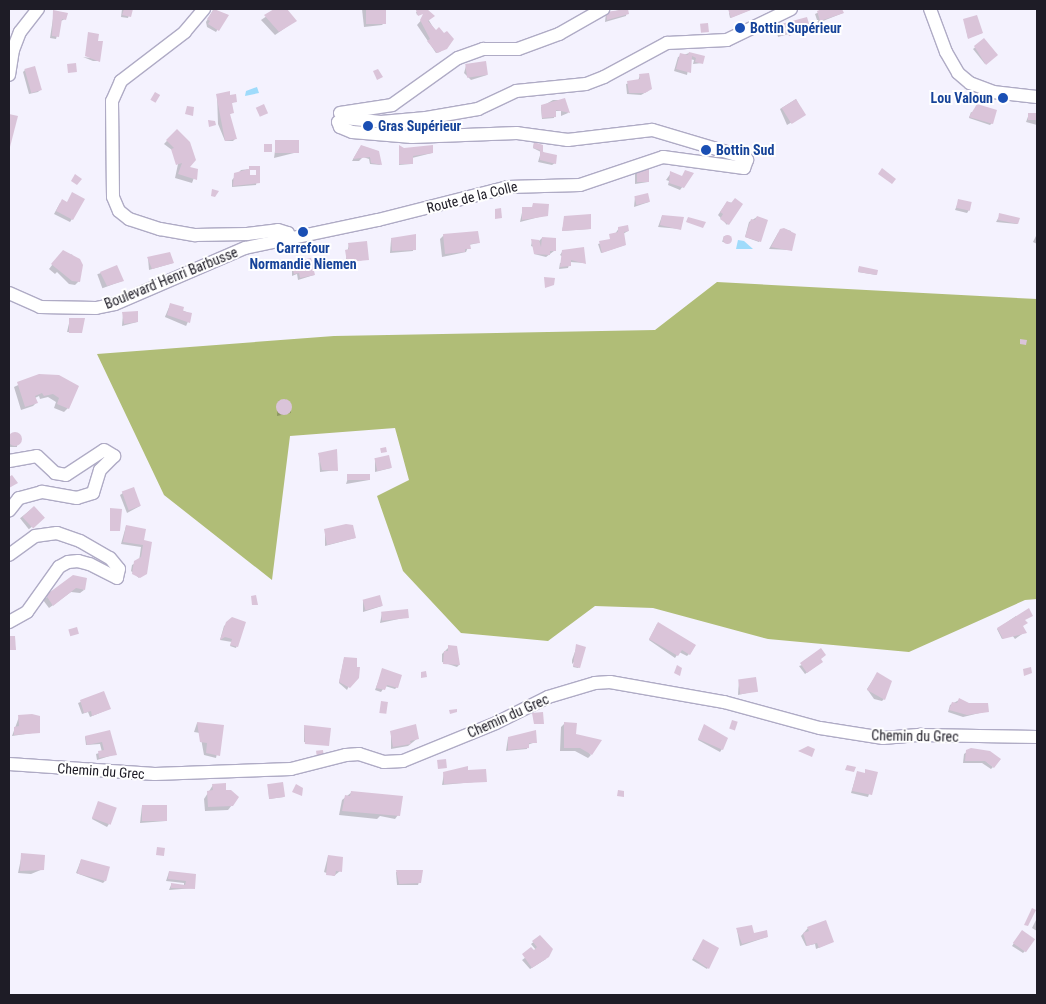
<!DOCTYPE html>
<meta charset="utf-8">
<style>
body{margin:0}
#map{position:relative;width:1046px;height:1004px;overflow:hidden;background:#f4f2fe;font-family:"Roboto Condensed",sans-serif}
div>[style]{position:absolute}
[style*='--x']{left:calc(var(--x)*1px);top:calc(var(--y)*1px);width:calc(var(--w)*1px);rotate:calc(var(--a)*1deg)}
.forest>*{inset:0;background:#b0bd77}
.water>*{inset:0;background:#9fdbfb}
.shadow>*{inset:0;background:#0003;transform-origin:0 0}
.building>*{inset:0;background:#dac4d9;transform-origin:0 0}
.round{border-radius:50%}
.roads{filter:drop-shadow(1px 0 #afabc5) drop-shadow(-1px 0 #afabc5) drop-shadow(0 1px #afabc5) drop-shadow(0 -1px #afabc5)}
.minor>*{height:12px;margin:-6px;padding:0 6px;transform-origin:6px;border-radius:6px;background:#fff}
.dots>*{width:14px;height:14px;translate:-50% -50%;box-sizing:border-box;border:2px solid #fff;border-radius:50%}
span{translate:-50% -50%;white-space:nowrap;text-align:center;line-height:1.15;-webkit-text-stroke:4px #fff;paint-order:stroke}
.transit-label{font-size:14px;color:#164399;font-weight:700}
.left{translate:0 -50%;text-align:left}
.right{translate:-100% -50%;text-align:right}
.street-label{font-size:14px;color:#1e1c26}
.frame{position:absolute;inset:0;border:10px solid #1e1c26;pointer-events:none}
</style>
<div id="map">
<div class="forest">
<div style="clip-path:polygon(717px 282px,1037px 299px,1037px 599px,1025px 600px,909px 652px,768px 639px,653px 608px,595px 606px,548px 641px,461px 633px,403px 571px,377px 496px,409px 480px,395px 428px,290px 436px,272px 580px,164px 495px,97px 354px,334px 336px,655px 330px)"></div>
</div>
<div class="water">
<div style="clip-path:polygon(257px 87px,259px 93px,245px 96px,246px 91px)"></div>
<div style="clip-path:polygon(738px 240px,744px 241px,753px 249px,736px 249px)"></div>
</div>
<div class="shadow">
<div style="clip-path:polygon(122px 9px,131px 9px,128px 18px,121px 17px)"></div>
<div style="clip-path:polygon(277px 9px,286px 9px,295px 21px,275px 35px,261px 20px)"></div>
<div style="clip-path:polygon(362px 9px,385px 9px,386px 21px,382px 25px,364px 27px)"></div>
<div style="clip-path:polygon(422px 9px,436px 32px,452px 39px,440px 52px,436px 53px,417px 25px,424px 17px,422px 12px,417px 15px,416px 12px)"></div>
<div style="clip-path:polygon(625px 9px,621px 15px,627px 9px,626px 16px,605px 22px,606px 13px)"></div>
<div style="clip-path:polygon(736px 9px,749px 9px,750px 10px,730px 18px,729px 13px)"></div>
<div style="clip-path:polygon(826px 9px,841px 9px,843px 13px,818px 23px,815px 14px)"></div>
<div style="clip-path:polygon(213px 10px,227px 15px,216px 32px,207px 27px,206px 22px)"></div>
<div style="clip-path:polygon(54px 12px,65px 19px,61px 21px,56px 39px,50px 38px)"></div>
<div style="clip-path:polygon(964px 20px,982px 33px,968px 38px)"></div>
<div style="clip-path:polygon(771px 28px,806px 29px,778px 37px,777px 32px,772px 34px)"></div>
<div style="clip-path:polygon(984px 40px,994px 57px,985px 64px,973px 49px)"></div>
<div style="clip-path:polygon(689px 53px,704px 57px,702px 63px,693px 64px,694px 60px,690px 59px,687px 75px,674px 71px,678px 57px)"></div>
<div style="clip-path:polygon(83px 57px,99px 59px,99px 61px,93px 61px)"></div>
<div style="clip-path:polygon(466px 66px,487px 75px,471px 80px,464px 73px)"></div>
<div style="clip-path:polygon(25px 70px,40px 90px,38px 92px,29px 94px,23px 72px)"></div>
<div style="clip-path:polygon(640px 75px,648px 91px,641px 95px,627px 94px,626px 84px,638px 81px)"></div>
<div style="clip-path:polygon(217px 95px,235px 101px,231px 104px,233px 112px,229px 115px,235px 139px,233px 141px,225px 141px,218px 124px)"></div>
<div style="clip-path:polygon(796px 99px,804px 115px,787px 125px,780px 109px)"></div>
<div style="clip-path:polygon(553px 100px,564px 100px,568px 113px,561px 116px,561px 111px,554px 111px,554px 118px,542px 119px,541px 107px)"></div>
<div style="clip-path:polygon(971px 112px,973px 113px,992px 123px,990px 125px,969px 118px)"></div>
<div style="clip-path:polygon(1029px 114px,1037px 114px,1037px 125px,1026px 122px)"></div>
<div style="clip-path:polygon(177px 130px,188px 168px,197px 170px,192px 183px,175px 178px,178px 164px,172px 150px,164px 144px)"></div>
<div style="clip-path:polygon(534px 143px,555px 163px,552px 165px,538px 162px,541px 152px,533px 148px)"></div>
<div style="clip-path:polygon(276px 144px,298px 152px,274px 158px)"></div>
<div style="clip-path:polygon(399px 147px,404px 149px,432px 153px,412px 158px,411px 164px,399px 165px)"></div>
<div style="clip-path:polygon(359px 149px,381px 165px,370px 164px,369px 159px,363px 157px,359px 161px,352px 161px)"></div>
<div style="clip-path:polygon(evenodd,259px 168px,256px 185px,232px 187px,232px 180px,241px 170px,259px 168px,249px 169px,258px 169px,257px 176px,248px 176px,249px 169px)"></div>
<div style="clip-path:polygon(648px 169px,648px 182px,635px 184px,635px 171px)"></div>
<div style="clip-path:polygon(671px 173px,682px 178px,692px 174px,680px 190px,668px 185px,669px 181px,666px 180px)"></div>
<div style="clip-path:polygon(635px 197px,649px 202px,634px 207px)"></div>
<div style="clip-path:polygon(959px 200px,969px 210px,967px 213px,955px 210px)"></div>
<div style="clip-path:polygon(727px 202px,741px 204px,727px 225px,718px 215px)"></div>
<div style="clip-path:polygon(60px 203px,72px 219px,70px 222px,54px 214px)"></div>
<div style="clip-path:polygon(523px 208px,547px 215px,520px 222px)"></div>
<div style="clip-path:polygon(1000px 215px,1018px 219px,1017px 224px,996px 222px)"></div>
<div style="clip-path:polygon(662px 216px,680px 229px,658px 227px)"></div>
<div style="clip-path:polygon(565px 217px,590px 229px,562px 231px)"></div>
<div style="clip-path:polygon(757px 217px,767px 221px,759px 242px,745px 237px,749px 222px)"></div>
<div style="clip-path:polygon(619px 228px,628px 231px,623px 234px,625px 245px,601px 253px,598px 244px,611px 240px)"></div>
<div style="clip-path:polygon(785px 229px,791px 231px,790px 250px,769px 249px,778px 233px)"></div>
<div style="clip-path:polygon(1037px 234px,1037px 244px,1033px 242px)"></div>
<div style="clip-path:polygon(414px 235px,413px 251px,390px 253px,391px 240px)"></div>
<div style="clip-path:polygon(444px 235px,478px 243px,469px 245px,466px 252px,442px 257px,440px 239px)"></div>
<div style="left:724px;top:236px;width:6px;height:6px;rotate:18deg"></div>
<div style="clip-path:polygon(542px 238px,554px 251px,546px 257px,534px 254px,534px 247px,531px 246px,532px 241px,538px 242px)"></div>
<div style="clip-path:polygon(349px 244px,367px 259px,345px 264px)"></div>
<div style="clip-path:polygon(562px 252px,585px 263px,570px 262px,568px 268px,559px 269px,560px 263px,569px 261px,560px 255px)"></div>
<div style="clip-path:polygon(72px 254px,79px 281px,75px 285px,69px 284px,57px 272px,55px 274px,49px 269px,59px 256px,69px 257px)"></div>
<div style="clip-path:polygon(148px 258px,173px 263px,149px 270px)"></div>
<div style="clip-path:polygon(292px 263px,314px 275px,298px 280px,297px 274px,292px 276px)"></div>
<div style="left:117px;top:267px;width:15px;height:21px;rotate:70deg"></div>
<div style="clip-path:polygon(859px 267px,877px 271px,876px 275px,858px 272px)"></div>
<div style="left:170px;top:305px;width:23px;height:13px;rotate:23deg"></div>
<div style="clip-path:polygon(123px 314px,137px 322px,122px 326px)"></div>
<div style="clip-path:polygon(70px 319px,84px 319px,80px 333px,67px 332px)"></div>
<div style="clip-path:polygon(39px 375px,59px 377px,68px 408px,64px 412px,54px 408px,56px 402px,48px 397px,40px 399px,39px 396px,35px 398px,36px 403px,33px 406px,21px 410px,14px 387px)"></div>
<div style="clip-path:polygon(286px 399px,285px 404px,290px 404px,291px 413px,277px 416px,278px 401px)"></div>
<div style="left:9px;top:434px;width:8px;height:13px"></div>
<div style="clip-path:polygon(319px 455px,337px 470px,320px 472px)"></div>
<div style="clip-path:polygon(375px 458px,391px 468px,375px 472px)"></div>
<div style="clip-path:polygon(348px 478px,369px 480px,346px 484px)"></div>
<div style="clip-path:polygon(123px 493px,140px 506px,127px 513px,120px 495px)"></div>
<div style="left:34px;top:507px;width:14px;height:18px;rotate:51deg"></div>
<div style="clip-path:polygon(126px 526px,142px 541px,150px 543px,139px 578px,131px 571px,132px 565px,139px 561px,141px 547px,121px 544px)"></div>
<div style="clip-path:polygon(325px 531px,355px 538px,325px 546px)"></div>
<div style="clip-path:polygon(74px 577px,84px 590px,80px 593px,71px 592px,49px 608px,43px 600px)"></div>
<div style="clip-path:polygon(363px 600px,382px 606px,363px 612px)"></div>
<div style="clip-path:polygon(382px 613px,408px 617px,380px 623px)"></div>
<div style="clip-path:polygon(1016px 616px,1025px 632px,1015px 639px,1012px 635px,1002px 639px,997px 629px)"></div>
<div style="clip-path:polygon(232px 619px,245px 623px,236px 648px,230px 646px,232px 642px,220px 640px,224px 626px)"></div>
<div style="clip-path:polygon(657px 624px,689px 654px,687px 656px,679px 652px,675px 658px,649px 640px)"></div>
<div style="clip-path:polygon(577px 646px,579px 667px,578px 668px,573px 667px,575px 661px,572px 664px,572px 660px)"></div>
<div style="clip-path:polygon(449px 647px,459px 665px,457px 667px,442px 662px,442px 654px)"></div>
<div style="clip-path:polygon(344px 659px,357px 669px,347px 690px,339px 683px)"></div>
<div style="clip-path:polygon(820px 659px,819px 664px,805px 674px,799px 666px)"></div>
<div style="clip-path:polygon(383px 669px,397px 687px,395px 689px,385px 686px,381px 692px,375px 690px)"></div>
<div style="clip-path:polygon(877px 674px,884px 699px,882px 701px,874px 699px,867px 689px)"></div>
<div style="clip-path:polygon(739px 680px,756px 691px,738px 695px)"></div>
<div style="clip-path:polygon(103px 693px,109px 709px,90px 717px,88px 712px,82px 714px,78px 703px)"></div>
<div style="clip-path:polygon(959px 700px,988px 711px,963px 717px,948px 712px,950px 705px)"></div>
<div style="clip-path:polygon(19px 717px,39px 732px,12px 736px)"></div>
<div style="clip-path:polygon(197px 723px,223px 726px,216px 758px,204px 755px,200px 733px,194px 732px)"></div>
<div style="clip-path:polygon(564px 724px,591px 755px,588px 758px,575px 751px,560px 751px,561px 727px)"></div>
<div style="clip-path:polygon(704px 726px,722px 749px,720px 752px,698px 740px)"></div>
<div style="clip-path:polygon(304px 727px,328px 745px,304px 742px)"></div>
<div style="clip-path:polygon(109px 732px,116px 754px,97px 760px,96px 754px,102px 752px,100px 744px,86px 745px,85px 737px)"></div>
<div style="clip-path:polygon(391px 732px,418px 738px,408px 746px,391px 749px)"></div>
<div style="clip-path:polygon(508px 738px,536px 742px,527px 745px,527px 749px,506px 751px)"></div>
<div style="clip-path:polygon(971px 749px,993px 767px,991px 769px,982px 763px,963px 763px,964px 754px)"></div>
<div style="clip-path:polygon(467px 767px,467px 773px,485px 781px,442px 785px,444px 773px)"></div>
<div style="clip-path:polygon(857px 773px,876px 773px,868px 797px,851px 793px)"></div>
<div style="clip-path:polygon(268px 784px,284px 797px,269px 799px)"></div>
<div style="clip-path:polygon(213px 785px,225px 792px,232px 805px,228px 810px,205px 811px,204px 799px)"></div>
<div style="clip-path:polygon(352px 792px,398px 815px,395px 819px,380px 816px,377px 819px,339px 815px,342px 800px)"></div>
<div style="clip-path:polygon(99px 803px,109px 824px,107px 827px,92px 819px)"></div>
<div style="clip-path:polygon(142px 806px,166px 821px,140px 823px)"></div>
<div style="clip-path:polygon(22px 854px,43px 869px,31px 874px,18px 873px)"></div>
<div style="clip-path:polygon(328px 856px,340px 871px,334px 876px,324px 872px)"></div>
<div style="clip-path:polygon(81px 860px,105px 881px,103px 883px,76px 873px)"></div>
<div style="clip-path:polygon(422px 871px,418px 885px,397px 885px,396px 872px)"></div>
<div style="clip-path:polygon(169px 872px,195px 875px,194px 888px,169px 890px,171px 885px,184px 886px,184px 883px,166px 881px)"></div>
<div style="clip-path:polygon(1037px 918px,1037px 931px,1032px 928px)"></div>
<div style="clip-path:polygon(808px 928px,832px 942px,816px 949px,815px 944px,806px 946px,801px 936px)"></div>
<div style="clip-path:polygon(737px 930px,767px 937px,740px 946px)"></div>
<div style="clip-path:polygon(1020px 934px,1025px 951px,1023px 953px,1012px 946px)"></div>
<div style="clip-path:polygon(540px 937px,546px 959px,530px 969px,522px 960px,536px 950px,531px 944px)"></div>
<div style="clip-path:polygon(703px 941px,709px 966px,707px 969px,692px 960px)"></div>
</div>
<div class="building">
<div style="clip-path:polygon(124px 9px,133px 9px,131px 17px,122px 15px)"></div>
<div style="clip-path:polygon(214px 9px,229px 15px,219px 31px,208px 24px,210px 21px,207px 19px)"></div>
<div style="clip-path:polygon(274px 9px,287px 9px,297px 21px,279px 32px,264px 15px)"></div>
<div style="left:366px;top:9px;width:20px;height:15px"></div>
<div style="clip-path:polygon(427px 9px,435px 16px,428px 21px,436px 30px,439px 27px,444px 33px,447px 31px,454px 39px,447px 49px,437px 53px,427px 41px,430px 39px,420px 20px,423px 14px,418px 16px,416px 10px)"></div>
<div style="clip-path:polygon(628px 9px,629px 14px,607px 20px,606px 12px)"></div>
<div style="clip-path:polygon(728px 9px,751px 9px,751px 10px,731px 18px)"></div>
<div style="clip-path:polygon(822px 9px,842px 9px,844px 13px,820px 21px,817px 11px)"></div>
<div style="clip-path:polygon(53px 10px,68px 13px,66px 20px,62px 19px,59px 37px,52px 36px)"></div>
<div style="clip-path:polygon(977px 15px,983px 33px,968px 39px,963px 19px)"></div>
<div style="clip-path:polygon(807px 17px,810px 27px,805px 30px,789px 36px,788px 33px,781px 36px,779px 32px,772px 34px,770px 27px)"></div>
<div style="left:708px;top:23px;width:9px;height:8px;rotate:84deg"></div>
<div style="clip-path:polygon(88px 32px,99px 34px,98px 41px,103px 41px,100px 62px,85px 56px)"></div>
<div style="clip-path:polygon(984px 38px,998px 55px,986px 65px,974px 46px)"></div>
<div style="clip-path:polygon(689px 52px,705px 56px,703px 64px,695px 62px,696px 58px,692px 56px,691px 73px,676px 69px,680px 53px,688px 55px)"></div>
<div style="left:486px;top:61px;width:14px;height:21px;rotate:82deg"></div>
<div style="left:76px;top:63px;width:9px;height:9px;rotate:84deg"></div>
<div style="left:35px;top:66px;width:25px;height:11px;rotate:74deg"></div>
<div style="clip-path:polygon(378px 69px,383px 77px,377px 80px,373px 71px)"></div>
<div style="clip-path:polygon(649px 73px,652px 89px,645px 93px,629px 93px,627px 81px,640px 79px,639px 74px)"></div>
<div style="clip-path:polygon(230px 91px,230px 95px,236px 94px,237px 102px,232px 103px,234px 113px,230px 114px,237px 139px,225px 141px,216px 94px)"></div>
<div style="left:155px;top:92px;width:6px;height:9px;rotate:31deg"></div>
<div style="clip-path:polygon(565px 98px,570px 113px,556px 110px,556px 117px,542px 118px,541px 105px)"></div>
<div style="left:796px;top:99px;width:19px;height:17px;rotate:58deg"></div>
<div style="left:264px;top:104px;width:10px;height:9px;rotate:66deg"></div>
<div style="clip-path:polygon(977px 104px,997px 110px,993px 124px,969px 117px)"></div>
<div style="clip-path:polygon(187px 106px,194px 107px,193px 116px,185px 114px)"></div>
<div style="left:1028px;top:113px;width:9px;height:7px"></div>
<div style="clip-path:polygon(9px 114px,18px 116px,10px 147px,9px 147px)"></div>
<div style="clip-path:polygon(208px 120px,215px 121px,216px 125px,209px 127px)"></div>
<div style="clip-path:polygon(177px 129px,190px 142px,196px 160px,190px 167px,198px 169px,197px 180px,178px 174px,182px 163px,176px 165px,171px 149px,174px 148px,166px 140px)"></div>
<div style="left:299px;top:140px;width:13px;height:24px;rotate:90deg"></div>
<div style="clip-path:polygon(534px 142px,543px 145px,543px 152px,557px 155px,556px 164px,540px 160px,540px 150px,533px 148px)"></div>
<div style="left:264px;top:144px;width:8px;height:8px"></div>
<div style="clip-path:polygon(361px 145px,379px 151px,382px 165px,371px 163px,370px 157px,353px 159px)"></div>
<div style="clip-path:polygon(399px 145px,404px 148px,433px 145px,433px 153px,413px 156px,413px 164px,399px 164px)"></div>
<div style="clip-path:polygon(evenodd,249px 166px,260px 166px,260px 183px,233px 186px,234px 173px,249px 169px,249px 166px,250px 170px,256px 170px,256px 175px,250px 175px,250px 170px)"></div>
<div style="left:637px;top:168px;width:12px;height:14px"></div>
<div style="clip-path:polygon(882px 168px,896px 179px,892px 184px,878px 174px)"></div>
<div style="clip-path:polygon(685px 170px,694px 173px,684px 188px,669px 183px,670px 171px,682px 176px)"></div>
<div style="clip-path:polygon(75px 174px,82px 179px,77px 185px,71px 181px)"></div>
<div style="clip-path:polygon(212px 189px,219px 191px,215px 197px,211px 196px)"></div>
<div style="clip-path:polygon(72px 192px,85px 199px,73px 220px,56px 211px,62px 199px,67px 202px)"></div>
<div style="left:648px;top:193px;width:9px;height:14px;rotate:77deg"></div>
<div style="clip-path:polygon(735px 198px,743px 204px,729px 225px,720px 219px,723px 214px,720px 212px,727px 201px,731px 203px)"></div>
<div style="left:958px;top:199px;width:14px;height:9px;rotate:12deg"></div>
<div style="clip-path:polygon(533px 203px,549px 204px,548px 216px,522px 220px,522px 207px,532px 207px)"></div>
<div style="clip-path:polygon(501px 208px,502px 218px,495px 219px,495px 209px)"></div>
<div style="clip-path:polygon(999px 213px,1020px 218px,1018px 224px,998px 220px)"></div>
<div style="clip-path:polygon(591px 214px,591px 229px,562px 231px,564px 216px)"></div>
<div style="clip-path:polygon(662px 215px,684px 217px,681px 230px,660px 225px)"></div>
<div style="clip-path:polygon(757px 216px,768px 220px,761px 242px,745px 237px,751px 219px,755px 220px)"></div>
<div style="clip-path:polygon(688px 217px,706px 222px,703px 228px,686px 222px)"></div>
<div style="clip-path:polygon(628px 225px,629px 231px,624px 232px,626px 245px,602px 253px,599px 241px,610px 239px,609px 234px,618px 232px,618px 227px)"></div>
<div style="clip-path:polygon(784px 228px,796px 234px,792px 251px,771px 247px,780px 229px)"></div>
<div style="clip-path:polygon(478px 231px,480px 243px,470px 244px,471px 249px,465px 249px,465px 252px,445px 254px,443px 234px)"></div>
<div style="clip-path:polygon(416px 234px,416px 250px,392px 251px,391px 238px)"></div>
<div class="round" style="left:722.5px;top:234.5px;width:9px;height:9px"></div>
<div style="clip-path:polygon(542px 237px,556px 238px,556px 251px,550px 251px,550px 255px,534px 254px,531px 239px,539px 240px,541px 247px)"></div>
<div style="clip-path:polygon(367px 241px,369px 260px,347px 262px,345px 250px,349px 249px,348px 243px)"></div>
<div style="clip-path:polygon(584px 247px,586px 264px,571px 260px,571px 266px,560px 267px,562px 250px)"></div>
<div style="clip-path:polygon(63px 250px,80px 259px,83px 265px,80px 282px,72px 281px,51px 264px)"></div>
<div style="clip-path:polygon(170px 252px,174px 263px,152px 269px,147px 257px)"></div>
<div style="clip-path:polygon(311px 258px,315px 275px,300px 278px,299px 273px,294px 274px,291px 262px)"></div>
<div style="clip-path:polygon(117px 265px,124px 281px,107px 286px,100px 272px)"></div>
<div style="clip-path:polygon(859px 266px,878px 270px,877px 275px,858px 272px)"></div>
<div style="clip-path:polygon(544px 277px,555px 278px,554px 285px,545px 288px)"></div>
<div style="clip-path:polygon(170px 303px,184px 307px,183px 311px,192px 313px,190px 323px,167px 315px)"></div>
<div style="clip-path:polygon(138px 311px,138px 322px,124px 324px,122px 312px)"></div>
<div style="clip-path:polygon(69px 318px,85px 318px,82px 333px,69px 333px)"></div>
<div style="clip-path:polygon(1020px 339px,1027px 340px,1026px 345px,1020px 344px)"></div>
<div style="clip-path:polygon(39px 374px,59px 375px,79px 386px,69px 409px,57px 404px,59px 398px,53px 394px,44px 396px,42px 393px,35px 396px,38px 403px,25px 407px,17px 382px)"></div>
<div class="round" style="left:276px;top:399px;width:16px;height:16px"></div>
<div class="round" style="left:8px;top:432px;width:14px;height:14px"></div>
<div style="left:386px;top:447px;width:5px;height:6px;rotate:79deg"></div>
<div style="clip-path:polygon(337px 449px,338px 471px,322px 470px,318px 453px)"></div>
<div style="left:389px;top:455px;width:13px;height:15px;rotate:77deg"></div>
<div style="left:370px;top:474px;width:6px;height:23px;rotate:90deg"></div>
<div style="clip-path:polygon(12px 475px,18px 483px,9px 488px,9px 477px)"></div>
<div style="left:134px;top:487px;width:20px;height:13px;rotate:70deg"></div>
<div style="left:34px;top:506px;width:16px;height:16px;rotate:47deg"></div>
<div style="clip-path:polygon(110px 508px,122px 509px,120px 531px,110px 531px)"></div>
<div style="clip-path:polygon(346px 524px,353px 525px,356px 538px,327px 545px,324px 529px)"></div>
<div style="clip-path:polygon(126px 525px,146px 529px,144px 540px,152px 542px,147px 574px,140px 578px,132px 574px,134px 561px,141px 557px,143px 545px,123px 542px)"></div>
<div style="clip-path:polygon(73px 575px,87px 578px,85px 590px,76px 588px,53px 606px,46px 595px)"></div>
<div style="clip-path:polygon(256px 595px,258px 605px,252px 605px,251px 596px)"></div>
<div style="left:380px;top:595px;width:11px;height:18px;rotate:75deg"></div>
<div style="clip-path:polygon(1029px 608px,1033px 616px,1025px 620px,1028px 623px,1023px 626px,1027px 633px,1003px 639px,997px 628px)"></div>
<div style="left:408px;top:609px;width:9px;height:27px;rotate:84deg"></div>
<div style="clip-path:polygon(232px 617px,246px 622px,238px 647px,230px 645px,232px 639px,225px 637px,220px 640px,226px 622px)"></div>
<div style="clip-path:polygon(658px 622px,696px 645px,690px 655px,682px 650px,678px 656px,649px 639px)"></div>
<div style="left:77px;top:627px;width:7px;height:9px;rotate:74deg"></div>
<div style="clip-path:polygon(9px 636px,15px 636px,16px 650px,9px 650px)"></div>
<div style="clip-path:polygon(576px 644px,586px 647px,580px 668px,573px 666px)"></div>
<div style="clip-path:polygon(448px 645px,457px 646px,460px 665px,443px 664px,444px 651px,448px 651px)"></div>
<div style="clip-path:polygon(821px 648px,826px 655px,821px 659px,823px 662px,807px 673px,800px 663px)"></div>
<div style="clip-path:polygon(344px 657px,357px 658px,357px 667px,360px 667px,359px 678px,350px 688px,339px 682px)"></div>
<div style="clip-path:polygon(677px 665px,682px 668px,680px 676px,674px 673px)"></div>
<div style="clip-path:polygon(1031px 667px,1032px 673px,1024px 676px,1023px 669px)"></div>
<div style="clip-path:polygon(382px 668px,402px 675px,398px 688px,387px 685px,385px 690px,376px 688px)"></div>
<div style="clip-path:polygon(426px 671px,427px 677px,421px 678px,421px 672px)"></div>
<div style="clip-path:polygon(877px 672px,892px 681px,885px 700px,867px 690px)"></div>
<div style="left:756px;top:677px;width:15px;height:18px;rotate:82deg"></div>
<div style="clip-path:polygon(104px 691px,111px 709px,92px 716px,91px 711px,84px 713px,80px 700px)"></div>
<div style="clip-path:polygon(959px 698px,969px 703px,988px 703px,989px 712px,967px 715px,949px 710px,952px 702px,957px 703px)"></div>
<div style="left:381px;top:701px;width:7px;height:12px;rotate:8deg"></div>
<div style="clip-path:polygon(457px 709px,457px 712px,450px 714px,449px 710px)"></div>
<div style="clip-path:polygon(543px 712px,544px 724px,534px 724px,532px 713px)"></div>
<div style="clip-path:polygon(32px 714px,40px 716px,40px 733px,14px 735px,14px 727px,19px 726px,18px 715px)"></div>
<div style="left:732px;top:720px;width:6px;height:9px;rotate:18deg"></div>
<div style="clip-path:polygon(197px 722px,224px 725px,220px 756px,206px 753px,207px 743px,200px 742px)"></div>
<div style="clip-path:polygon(564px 722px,577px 723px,576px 734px,602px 740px,592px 755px,580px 748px,564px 748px)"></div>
<div style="clip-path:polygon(416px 724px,419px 739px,410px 741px,411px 744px,393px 747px,390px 731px)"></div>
<div style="clip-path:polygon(704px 724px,728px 738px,723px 750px,698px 739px)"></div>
<div style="clip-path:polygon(304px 725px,331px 728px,329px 746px,305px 744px)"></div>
<div style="clip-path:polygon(110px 730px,117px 755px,99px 758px,98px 751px,104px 750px,102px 742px,87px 745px,85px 736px)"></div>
<div style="clip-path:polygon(536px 730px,537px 743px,529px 743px,529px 748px,508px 750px,508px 737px)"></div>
<div style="clip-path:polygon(808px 746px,815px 749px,812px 757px,798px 751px)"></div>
<div style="clip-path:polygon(971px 748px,990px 751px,1001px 759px,994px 768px,985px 761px,965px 761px,966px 750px)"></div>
<div style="left:323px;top:750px;width:8px;height:7px;rotate:83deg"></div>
<div style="left:446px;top:759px;width:9px;height:9px;rotate:84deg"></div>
<div style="clip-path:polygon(847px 765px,856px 767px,854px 772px,845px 770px)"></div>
<div style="clip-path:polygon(468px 766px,468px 770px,486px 769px,487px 782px,444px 784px,443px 772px)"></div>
<div style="clip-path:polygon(865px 769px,878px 772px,872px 795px,852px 791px,857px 771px,865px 773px)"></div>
<div style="left:283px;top:782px;width:15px;height:16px;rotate:82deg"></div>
<div style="clip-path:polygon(226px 783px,226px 790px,231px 790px,239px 797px,233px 806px,208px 807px,207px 791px,213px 790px,212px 784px)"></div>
<div style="clip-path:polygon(296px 784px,303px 788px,302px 796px,292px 792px)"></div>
<div style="clip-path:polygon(618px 790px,624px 791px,624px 797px,617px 796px)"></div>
<div style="clip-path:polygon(351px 791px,403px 796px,400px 816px,342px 811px,345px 795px,350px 796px)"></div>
<div style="left:98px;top:801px;width:20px;height:18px;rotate:20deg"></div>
<div style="left:142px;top:805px;width:25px;height:16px"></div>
<div style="left:157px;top:847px;width:8px;height:8px;rotate:7deg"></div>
<div style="clip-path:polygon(21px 853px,45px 855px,44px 870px,20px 871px)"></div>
<div style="clip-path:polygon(328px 855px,343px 857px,342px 872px,336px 871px,335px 876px,326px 875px)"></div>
<div style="left:81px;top:859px;width:30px;height:15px;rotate:15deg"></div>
<div style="clip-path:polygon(396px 870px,423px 870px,421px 883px,399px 884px)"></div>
<div style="clip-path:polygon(169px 871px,196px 874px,195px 889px,171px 888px,171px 883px,185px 885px,186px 881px,168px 879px)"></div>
<div style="clip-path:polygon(1032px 908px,1036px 910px,1028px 926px,1024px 925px)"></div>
<div style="clip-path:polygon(826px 920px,834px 942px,819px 948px,817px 943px,807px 946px,803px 933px,809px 931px,807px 927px)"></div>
<div style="clip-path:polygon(752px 925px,754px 933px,767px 930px,768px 937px,742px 944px,736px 928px)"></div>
<div style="left:1022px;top:930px;width:16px;height:16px;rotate:35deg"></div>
<div style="clip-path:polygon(540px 935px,553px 949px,549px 957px,532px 968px,522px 954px,531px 947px,534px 950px,537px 947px,532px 941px)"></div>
<div style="clip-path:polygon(703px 939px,719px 948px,709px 969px,693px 958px)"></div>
</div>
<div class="roads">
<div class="minor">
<div style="--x:204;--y:9;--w:30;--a:130"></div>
<div style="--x:185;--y:32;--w:81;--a:142.6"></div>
<div style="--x:121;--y:81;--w:22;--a:114"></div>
<div style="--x:112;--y:101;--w:96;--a:89.4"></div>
<div style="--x:113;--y:197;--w:15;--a:67"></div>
<div style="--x:119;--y:211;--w:13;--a:39"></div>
<div style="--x:129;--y:219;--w:33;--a:18"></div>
<div style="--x:160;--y:229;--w:36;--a:10"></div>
<div style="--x:195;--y:235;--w:52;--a:-1.1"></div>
<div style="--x:247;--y:234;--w:31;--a:-7"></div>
<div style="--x:278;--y:230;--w:10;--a:17"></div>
<div style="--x:288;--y:233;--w:5;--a:68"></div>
<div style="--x:930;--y:9;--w:46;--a:69.6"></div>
<div style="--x:946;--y:52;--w:24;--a:60"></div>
<div style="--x:958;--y:73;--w:16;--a:40"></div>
<div style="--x:970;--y:83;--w:25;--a:21"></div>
<div style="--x:993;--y:92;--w:44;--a:6.5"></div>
<div style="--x:9;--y:75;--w:25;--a:-81"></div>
<div style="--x:13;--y:50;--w:19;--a:-69"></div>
<div style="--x:20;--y:32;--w:29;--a:-52"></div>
<div style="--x:340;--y:113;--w:53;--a:-8.7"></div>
<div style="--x:392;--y:105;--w:81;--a:-35.5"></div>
<div style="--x:458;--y:58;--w:27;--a:-20"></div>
<div style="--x:483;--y:49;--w:35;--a:0"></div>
<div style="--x:518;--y:49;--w:44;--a:-20.1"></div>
<div style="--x:559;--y:34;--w:51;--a:-29.6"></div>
<div style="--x:9;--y:293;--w:34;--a:24"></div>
<div style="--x:40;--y:307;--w:56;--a:1"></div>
<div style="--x:96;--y:308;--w:19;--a:-12"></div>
<div style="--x:115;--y:304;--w:142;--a:-23.3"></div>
<div style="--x:245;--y:248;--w:136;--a:-11.9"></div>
<div style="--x:378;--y:220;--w:134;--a:-14.2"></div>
<div style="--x:508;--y:187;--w:72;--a:-1.6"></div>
<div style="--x:580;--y:185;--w:88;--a:-18.6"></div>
<div style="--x:663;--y:157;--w:82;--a:7.7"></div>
<div style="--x:744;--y:168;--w:9;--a:-69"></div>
<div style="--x:747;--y:160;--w:8;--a:-150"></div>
<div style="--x:740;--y:156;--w:92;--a:-163.5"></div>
<div style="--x:652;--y:130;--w:85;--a:173.2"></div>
<div style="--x:568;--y:140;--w:51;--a:-172.2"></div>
<div style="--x:517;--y:133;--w:105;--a:177.8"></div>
<div style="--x:412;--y:137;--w:60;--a:-175.2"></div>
<div style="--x:352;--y:132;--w:13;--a:-157"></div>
<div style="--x:340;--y:127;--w:5;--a:-112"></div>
<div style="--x:338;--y:122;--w:7;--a:-34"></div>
<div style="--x:344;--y:118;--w:37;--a:6"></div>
<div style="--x:381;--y:122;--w:45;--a:-5.1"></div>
<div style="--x:426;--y:118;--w:53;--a:-9.8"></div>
<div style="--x:478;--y:109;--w:42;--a:-25.3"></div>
<div style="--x:516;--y:91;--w:70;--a:-5.7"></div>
<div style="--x:586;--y:84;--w:19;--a:-21"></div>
<div style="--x:604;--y:77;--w:72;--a:-28.4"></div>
<div style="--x:667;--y:43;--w:60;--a:-2.9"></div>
<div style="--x:727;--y:40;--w:71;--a:-25.8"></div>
<div style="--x:9;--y:461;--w:28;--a:-10"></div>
<div style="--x:37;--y:456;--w:25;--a:43"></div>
<div style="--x:55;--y:473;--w:11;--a:10"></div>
<div style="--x:66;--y:475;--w:45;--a:-33.3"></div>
<div style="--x:104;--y:450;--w:12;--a:31"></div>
<div style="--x:114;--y:456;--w:20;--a:135"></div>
<div style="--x:100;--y:470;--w:24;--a:107"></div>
<div style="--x:93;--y:493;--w:17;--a:163"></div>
<div style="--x:77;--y:498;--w:36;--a:-170"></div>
<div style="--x:42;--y:492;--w:24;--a:165"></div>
<div style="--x:19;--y:498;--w:16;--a:128"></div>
<div style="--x:9;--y:555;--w:32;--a:-36"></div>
<div style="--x:35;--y:536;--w:22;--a:-8"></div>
<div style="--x:57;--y:533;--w:24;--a:19"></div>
<div style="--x:80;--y:541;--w:34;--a:30"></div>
<div style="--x:110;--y:558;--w:14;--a:51"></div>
<div style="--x:119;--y:569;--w:9;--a:103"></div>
<div style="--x:117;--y:578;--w:31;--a:-153"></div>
<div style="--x:89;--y:564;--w:11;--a:-165"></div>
<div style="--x:78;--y:561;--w:10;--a:174"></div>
<div style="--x:68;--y:562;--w:10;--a:151"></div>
<div style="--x:59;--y:567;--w:55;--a:125.4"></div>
<div style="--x:27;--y:612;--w:21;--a:151"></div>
<div style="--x:9;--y:764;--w:146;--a:3.9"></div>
<div style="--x:155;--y:774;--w:136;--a:-2.1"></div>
<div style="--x:291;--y:769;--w:57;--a:-14.3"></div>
<div style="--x:346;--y:755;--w:13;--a:-4"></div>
<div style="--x:359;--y:754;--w:26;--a:18"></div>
<div style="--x:384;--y:762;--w:19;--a:-3"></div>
<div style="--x:403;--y:761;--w:100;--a:-22.2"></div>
<div style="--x:496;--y:723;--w:58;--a:-26.6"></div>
<div style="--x:548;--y:697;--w:49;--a:-16.6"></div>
<div style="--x:595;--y:683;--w:15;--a:-4"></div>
<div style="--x:610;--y:682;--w:116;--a:10"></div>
<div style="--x:724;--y:702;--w:99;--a:15.2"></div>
<div style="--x:820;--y:728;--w:64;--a:9"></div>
<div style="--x:883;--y:738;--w:38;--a:-5"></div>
<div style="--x:921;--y:735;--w:116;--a:1"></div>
</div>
</div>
<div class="dots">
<div style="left:740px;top:28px;background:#1a4fb4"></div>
<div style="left:1003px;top:98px;background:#1a4fb4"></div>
<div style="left:368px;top:126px;background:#1a4fb4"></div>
<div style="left:706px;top:150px;background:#1a4fb4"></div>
<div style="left:303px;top:232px;background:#1a4fb4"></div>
</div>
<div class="transit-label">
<span class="left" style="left:750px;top:28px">Bottin Supérieur</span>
<span class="right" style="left:993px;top:98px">Lou Valoun</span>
<span class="left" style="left:378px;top:126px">Gras Supérieur</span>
<span class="left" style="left:716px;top:150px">Bottin Sud</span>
<span style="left:303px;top:256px">Carrefour<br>Normandie Niemen</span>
</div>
<div class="street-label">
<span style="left:472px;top:197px;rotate:-14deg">Route de la Colle</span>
<span style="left:171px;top:278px;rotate:-22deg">Boulevard Henri Barbusse</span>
<span style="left:508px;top:716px;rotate:-24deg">Chemin du Grec</span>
<span style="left:915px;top:736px;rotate:1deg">Chemin du Grec</span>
<span style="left:101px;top:771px;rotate:4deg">Chemin du Grec</span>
</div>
<div class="frame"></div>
</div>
